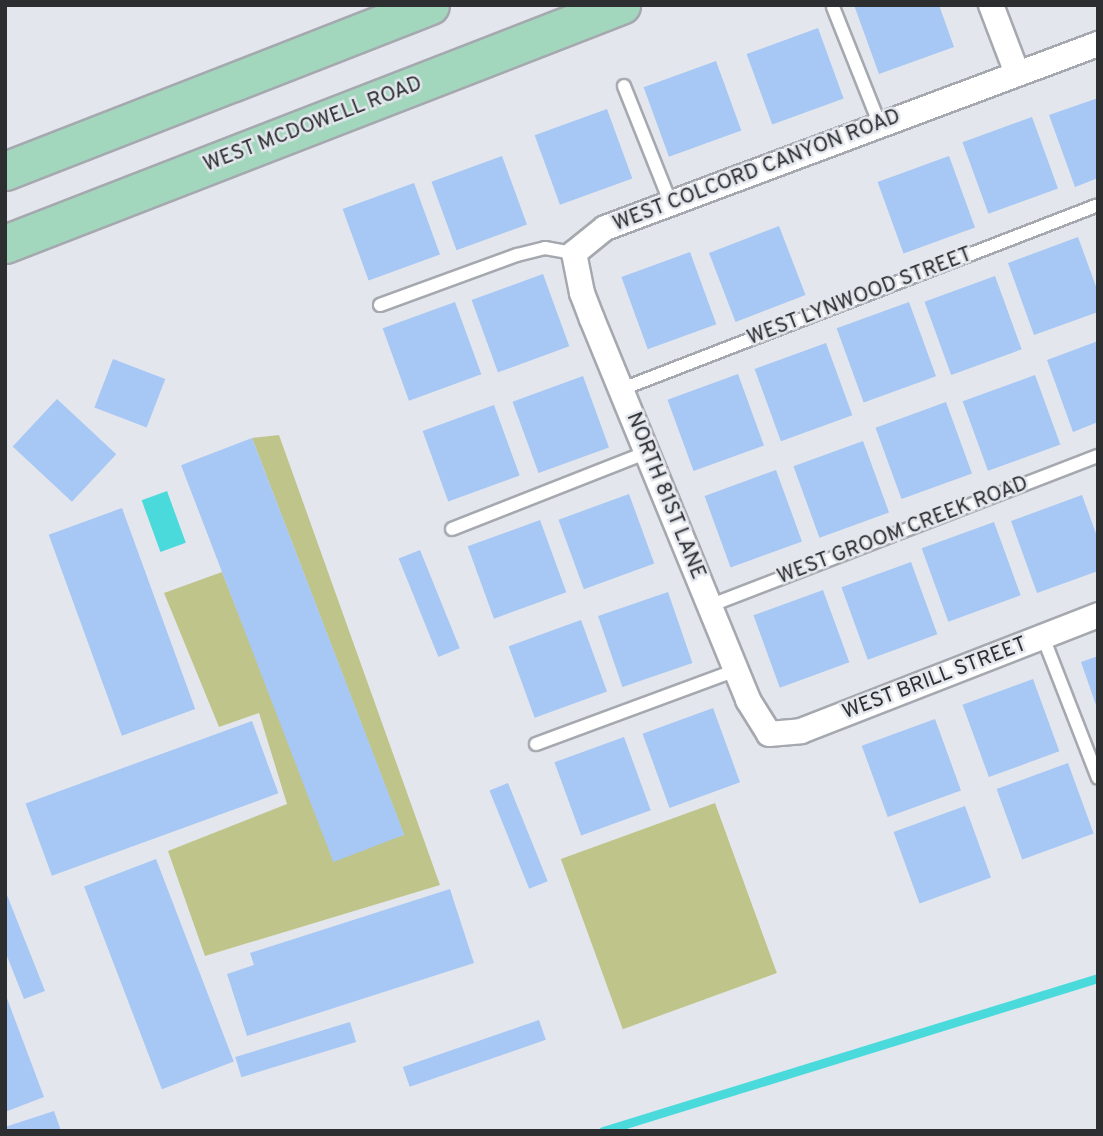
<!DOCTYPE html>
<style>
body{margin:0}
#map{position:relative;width:1103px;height:1136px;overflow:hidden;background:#e3e7ed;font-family:Overpass,sans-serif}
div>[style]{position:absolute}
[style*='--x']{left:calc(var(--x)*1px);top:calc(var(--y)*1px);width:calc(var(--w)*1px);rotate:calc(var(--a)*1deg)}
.green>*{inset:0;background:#bfc58a;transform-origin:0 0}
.water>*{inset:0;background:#4adadc;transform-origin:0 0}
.stream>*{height:9px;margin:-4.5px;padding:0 4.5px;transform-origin:4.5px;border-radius:4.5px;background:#4adadc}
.building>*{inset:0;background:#a7c7f4;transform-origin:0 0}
.roads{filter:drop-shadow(2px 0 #a5a9af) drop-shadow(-2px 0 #a5a9af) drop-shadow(0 2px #a5a9af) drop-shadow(0 -2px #a5a9af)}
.lane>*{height:12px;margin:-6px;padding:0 6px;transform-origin:6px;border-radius:6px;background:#fff}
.street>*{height:24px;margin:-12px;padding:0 12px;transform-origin:12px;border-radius:12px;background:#fff}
.primary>*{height:37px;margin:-18.5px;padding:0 18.5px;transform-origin:18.5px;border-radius:18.5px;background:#a3d7bd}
span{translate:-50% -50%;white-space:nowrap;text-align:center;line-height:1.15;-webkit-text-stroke:5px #e3e7ed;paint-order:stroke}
.street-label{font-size:21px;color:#2c2e30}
.frame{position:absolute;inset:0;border:7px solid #2c2e30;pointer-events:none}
</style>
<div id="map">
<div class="green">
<div style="clip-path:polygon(279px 435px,440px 885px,205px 956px,168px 851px,287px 804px,259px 713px,219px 727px,164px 593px,222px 572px,334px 855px,404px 835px,252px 438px)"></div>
<div style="left:715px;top:803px;width:181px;height:164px;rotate:70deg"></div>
</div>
<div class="water">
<div style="left:167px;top:491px;width:55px;height:27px;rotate:70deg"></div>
</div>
<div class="stream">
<div style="--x:603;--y:1131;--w:518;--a:-17.18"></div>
</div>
<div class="building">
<div style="clip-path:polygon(854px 5px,939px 5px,954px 47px,879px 74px)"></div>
<div style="left:818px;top:28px;width:75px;height:76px;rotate:70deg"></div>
<div style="left:716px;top:61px;width:74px;height:77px;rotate:70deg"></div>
<div style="clip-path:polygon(1098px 98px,1098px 178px,1075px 187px,1049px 115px)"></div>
<div style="left:607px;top:109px;width:74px;height:77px;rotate:70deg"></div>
<div style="left:1032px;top:117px;width:76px;height:74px;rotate:70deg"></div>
<div style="left:502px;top:156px;width:73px;height:75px;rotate:70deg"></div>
<div style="left:949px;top:156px;width:76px;height:76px;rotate:70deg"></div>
<div style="left:414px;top:183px;width:76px;height:76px;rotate:70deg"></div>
<div style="left:779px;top:226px;width:74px;height:75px;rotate:69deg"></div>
<div style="clip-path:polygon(1078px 237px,1098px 292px,1098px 312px,1034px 335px,1008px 263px)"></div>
<div style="left:690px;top:252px;width:77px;height:73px;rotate:70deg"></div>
<div style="left:543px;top:274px;width:77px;height:76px;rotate:70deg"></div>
<div style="left:995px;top:276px;width:78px;height:75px;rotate:70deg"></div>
<div style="left:455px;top:302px;width:77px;height:77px;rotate:70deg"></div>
<div style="left:909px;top:302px;width:79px;height:77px;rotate:70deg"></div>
<div style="clip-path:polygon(1098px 341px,1098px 422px,1073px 432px,1047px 360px)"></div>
<div style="left:826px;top:343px;width:77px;height:76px;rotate:70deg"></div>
<div style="left:113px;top:359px;width:56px;height:52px;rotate:21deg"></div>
<div style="left:738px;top:374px;width:76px;height:75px;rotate:70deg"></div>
<div style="left:1035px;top:375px;width:74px;height:77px;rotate:70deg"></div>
<div style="left:583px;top:376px;width:76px;height:75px;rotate:70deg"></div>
<div style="left:57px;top:399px;width:81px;height:65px;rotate:43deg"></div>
<div style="left:946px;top:402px;width:76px;height:75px;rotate:70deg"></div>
<div style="left:494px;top:405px;width:75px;height:76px;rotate:70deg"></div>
<div style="left:252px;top:438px;width:425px;height:76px;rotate:69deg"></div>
<div style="left:863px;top:441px;width:76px;height:74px;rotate:70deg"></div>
<div style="left:776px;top:470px;width:76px;height:76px;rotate:70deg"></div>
<div style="left:629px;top:494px;width:74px;height:75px;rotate:70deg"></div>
<div style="clip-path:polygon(1082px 495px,1098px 539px,1098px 571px,1037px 593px,1011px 521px)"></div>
<div style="left:122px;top:508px;width:214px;height:78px;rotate:70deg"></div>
<div style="left:540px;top:520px;width:77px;height:77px;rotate:70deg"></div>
<div style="left:994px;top:522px;width:78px;height:77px;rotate:70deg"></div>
<div style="left:420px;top:550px;width:106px;height:23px;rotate:68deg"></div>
<div style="left:911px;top:562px;width:77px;height:74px;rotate:70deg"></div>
<div style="left:823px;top:590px;width:77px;height:74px;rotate:70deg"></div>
<div style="left:668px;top:592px;width:75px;height:74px;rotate:71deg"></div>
<div style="left:581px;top:620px;width:76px;height:77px;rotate:70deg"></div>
<div style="clip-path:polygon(1098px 656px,1098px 708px,1097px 708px,1081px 662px)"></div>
<div style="left:1033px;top:679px;width:77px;height:75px;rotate:70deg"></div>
<div style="left:713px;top:708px;width:79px;height:75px;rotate:70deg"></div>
<div style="left:935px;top:719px;width:76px;height:78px;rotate:70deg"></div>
<div style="left:252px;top:721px;width:77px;height:241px;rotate:70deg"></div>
<div style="left:624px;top:737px;width:78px;height:74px;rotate:70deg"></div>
<div style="left:1068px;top:763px;width:75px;height:76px;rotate:70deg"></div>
<div style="left:508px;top:783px;width:106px;height:20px;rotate:68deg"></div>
<div style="left:965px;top:806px;width:76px;height:76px;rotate:70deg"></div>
<div style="left:156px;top:859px;width:217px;height:77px;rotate:69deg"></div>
<div style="clip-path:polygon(450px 889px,474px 963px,247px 1036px,227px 974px,254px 965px,250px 953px)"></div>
<div style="clip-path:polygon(5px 890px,45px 991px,24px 999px,5px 951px)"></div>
<div style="clip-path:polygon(5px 993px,44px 1097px,5px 1112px)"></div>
<div style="left:539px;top:1020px;width:21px;height:144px;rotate:71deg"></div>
<div style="left:350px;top:1022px;width:21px;height:120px;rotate:73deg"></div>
<div style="clip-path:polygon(54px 1111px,61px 1131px,5px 1131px,5px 1127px)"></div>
</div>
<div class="roads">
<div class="lane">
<div style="--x:833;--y:7;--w:127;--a:68.3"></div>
<div style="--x:624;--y:86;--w:127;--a:68.3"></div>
<div style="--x:380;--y:305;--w:146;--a:-20.1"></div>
<div style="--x:517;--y:255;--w:29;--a:-14"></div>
<div style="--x:545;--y:248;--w:29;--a:10"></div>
<div style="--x:622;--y:389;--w:510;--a:-21.13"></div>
<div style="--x:452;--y:529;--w:210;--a:-21.5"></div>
<div style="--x:709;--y:606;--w:417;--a:-21.1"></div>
<div style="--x:1043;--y:637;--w:151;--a:68.7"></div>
<div style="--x:536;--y:744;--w:213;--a:-20.3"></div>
</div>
<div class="street">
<div style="--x:991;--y:5;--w:73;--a:69.1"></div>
<div style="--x:1098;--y:44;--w:526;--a:159.53"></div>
<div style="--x:605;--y:228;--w:40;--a:141"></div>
<div style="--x:574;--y:253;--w:41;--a:78.7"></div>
<div style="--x:582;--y:293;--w:28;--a:69"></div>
<div style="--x:592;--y:319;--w:412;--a:67.7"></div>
<div style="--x:748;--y:700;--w:40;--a:58"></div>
<div style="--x:769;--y:734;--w:32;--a:-5"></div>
<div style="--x:801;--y:731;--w:319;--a:-21.3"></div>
</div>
<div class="primary">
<div style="--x:5;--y:171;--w:456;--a:-21.3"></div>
<div style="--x:5;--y:244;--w:661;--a:-21.21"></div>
</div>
</div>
<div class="street-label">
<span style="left:313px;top:125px;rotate:-21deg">WEST MCDOWELL ROAD</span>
<span style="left:757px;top:171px;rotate:-21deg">WEST COLCORD CANYON ROAD</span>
<span style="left:860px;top:297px;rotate:-21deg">WEST LYNWOOD STREET</span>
<span style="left:665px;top:496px;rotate:68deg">NORTH 81ST LANE</span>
<span style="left:903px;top:531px;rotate:-21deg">WEST GROOM CREEK ROAD</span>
<span style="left:935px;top:679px;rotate:-21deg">WEST BRILL STREET</span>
</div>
<div class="frame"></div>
</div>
